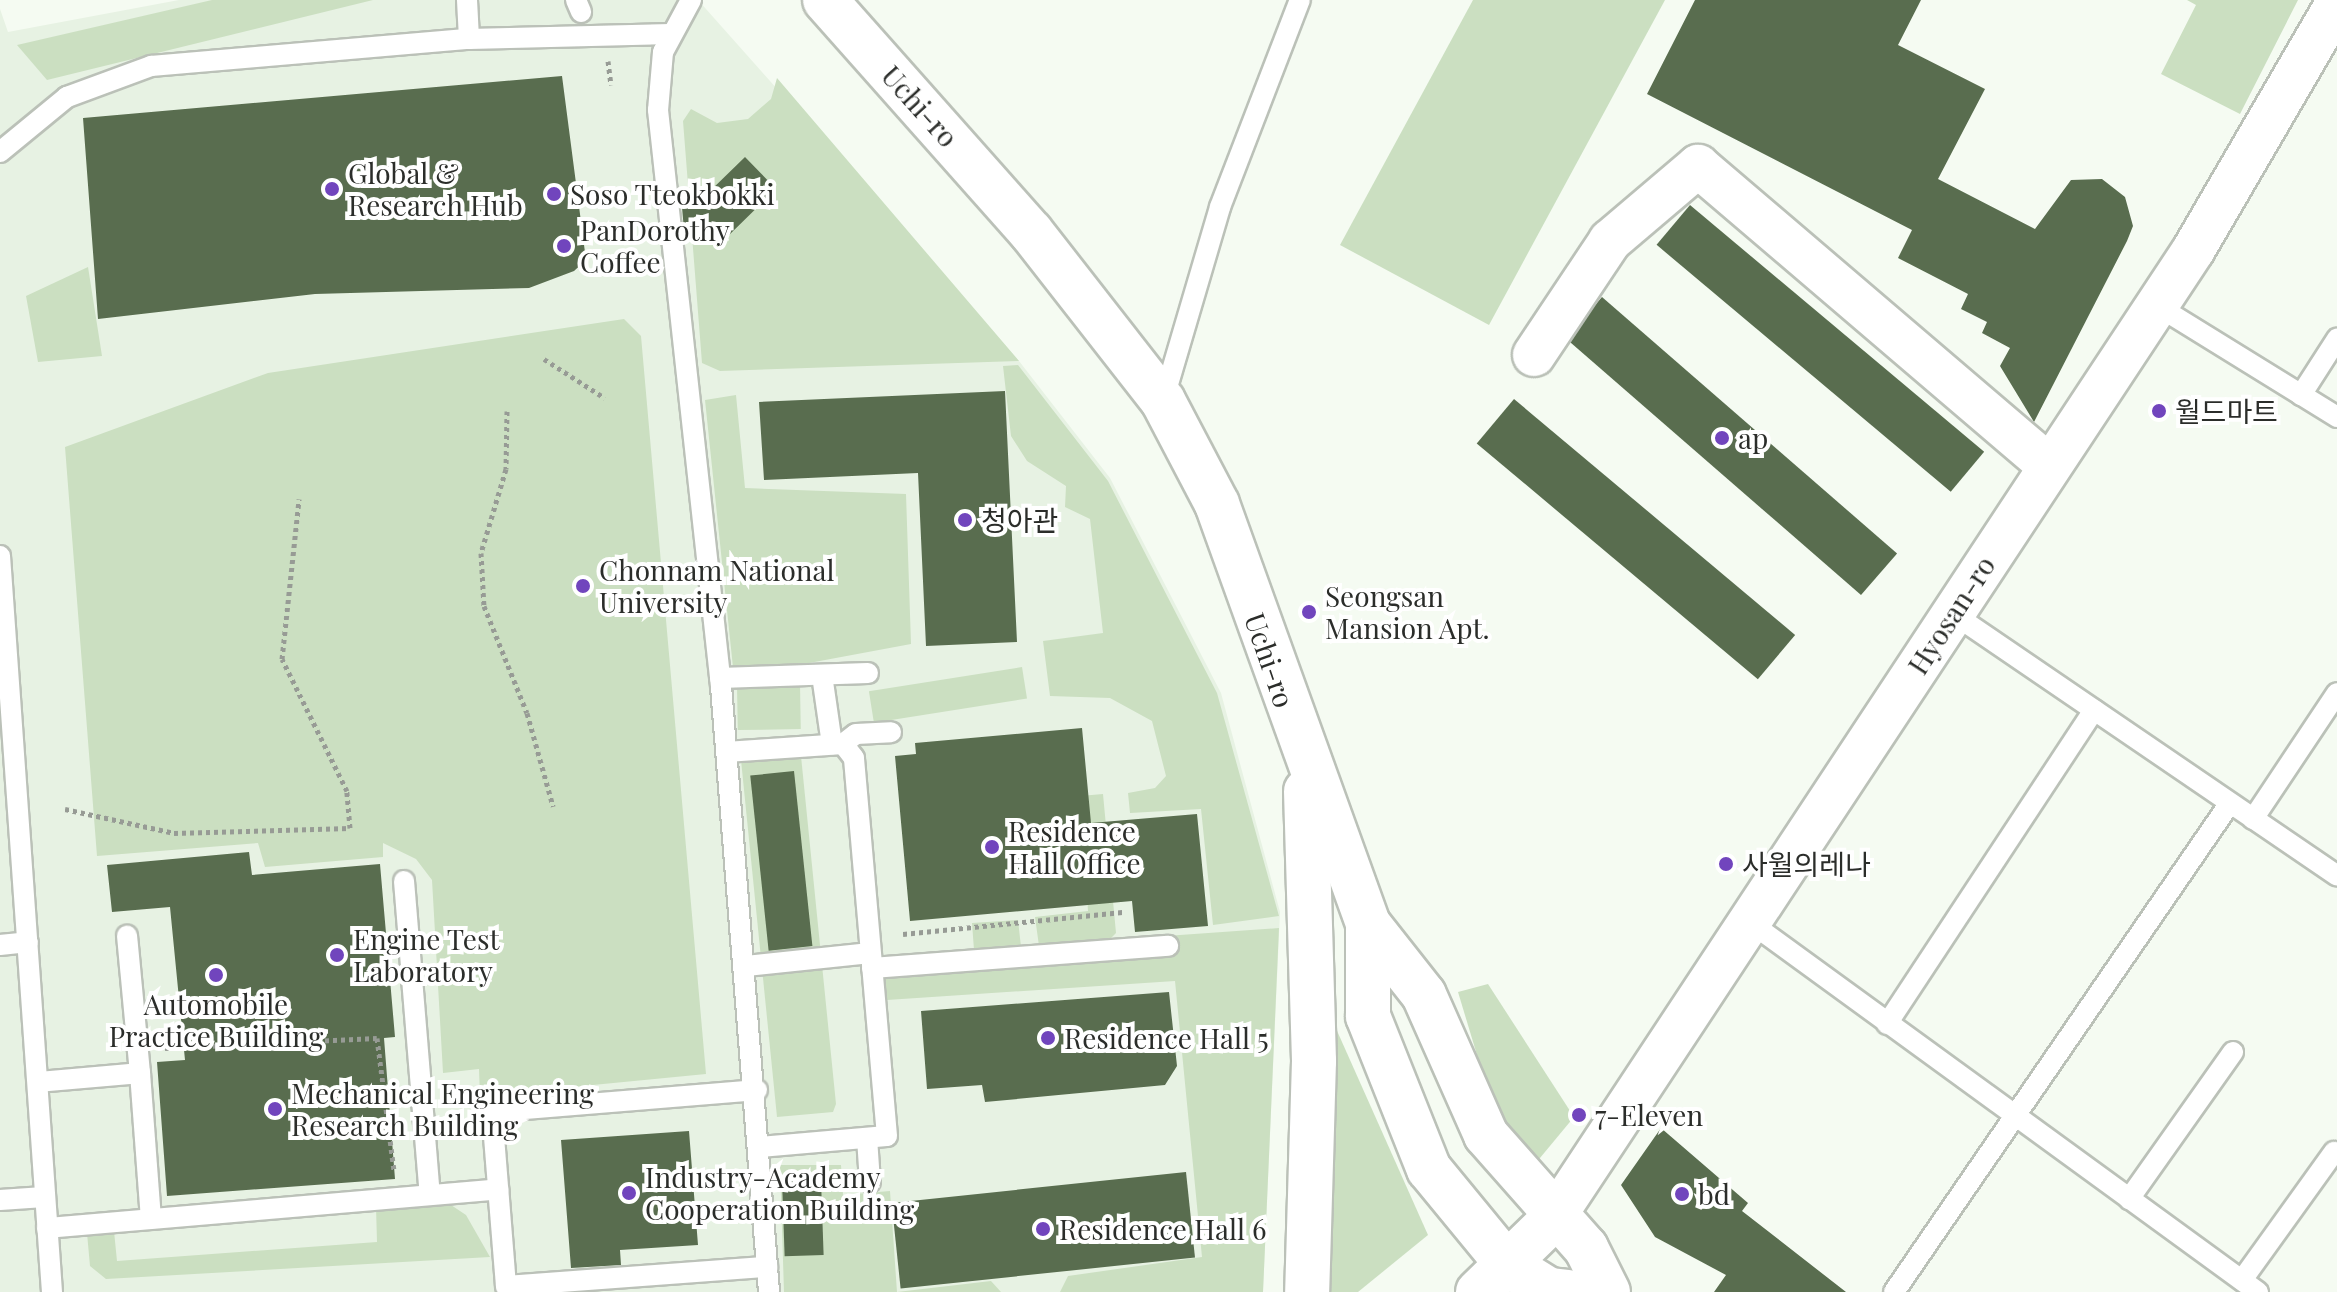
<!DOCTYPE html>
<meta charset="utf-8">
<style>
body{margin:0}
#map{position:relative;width:2337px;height:1292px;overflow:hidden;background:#f5fbf2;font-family:"Playfair Display","Noto Sans KR",serif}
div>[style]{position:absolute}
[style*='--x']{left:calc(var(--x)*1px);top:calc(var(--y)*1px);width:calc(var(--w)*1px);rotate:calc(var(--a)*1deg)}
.built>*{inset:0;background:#e7f2e3}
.green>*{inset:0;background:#cbdfc1;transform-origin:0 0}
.building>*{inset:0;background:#596d4f;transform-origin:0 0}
.path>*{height:5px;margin-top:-2.5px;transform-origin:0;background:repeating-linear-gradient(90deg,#979b95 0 4px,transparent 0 8px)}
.roads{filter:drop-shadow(2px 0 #bbc1b8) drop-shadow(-2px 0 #bbc1b8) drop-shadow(0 2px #bbc1b8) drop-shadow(0 -2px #bbc1b8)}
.lane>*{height:20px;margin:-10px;padding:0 10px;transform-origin:10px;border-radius:10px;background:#fff}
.street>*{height:42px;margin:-21px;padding:0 21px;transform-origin:21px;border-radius:21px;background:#fff}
.secondary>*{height:44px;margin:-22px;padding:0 22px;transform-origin:22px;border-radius:22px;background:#fff}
.dots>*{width:22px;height:22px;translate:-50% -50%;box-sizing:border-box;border:4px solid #fff;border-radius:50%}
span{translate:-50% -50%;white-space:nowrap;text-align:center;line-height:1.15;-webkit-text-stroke:8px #fff;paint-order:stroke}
.street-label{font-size:28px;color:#2b2d2a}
.poi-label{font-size:28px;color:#2b2d2a}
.left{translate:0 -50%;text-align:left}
</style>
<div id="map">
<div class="built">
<div style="clip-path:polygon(179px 0,698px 0,1019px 361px,1110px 478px,1221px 693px,1280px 912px,1263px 1292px,0 1292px,0 9px,8px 32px)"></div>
</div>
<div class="green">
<div style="clip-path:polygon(212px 0,373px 0,47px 80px,17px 45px)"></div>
<div style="clip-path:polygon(1473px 0,1665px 0,1489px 325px,1340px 245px)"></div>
<div style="clip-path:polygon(2187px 0,2298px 0,2240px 114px,2161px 74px,2196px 5px)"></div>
<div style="clip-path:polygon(777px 78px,1019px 361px,720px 371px,702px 363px,683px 121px,691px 109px,717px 123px,748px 119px,771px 99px)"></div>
<div style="clip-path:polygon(88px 267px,102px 356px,38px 362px,26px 296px)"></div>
<div style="clip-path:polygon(624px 319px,641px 336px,706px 1074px,480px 1096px,479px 1069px,443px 1073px,432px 880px,416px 859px,383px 843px,383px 857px,265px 867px,258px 843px,97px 856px,65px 447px,268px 373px)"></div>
<div style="clip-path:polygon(1018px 365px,1108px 481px,1217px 693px,1279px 916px,1213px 925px,1201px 809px,1130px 813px,1128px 793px,1155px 788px,1166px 776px,1152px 721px,1110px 698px,1050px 696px,1043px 641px,1103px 633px,1090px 519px,1065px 507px,1066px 486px,1027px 461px,1011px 436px,1003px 366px)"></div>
<div style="clip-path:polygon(736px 395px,745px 488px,906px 494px,911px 644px,734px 677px,705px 400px)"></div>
<div style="left:1022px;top:667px;width:32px;height:155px;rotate:81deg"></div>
<div style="left:800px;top:685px;width:44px;height:63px;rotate:89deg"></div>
<div style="clip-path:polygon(801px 756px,836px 1104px,833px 1112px,777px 1117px,741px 760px)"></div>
<div style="clip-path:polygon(1103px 794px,1116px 933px,1109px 940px,1279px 928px,1263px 1292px,1060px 1292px,1068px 1276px,1202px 1257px,1175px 981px,887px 1000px,882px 957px,974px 950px,972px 923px,1018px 920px,1021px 947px,1039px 946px,1035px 917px,1088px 911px,1080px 796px)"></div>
<div style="clip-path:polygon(1297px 941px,1428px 1235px,1358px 1292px,1290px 1292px)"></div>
<div style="clip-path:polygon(1488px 984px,1574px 1117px,1530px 1170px,1499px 1128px,1458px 992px)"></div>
<div style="clip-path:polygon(780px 1165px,841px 1165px,843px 1195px,890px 1191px,897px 1292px,991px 1281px,1001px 1292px,784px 1292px)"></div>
<div style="clip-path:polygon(448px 1203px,466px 1215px,490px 1257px,106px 1279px,90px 1266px,87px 1233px,114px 1231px,117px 1261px,377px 1242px,376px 1207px)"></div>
</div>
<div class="building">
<div style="clip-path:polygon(1695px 0,1921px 0,1898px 45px,1985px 89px,1938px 179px,2035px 229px,2071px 180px,2102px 179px,2125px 197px,2133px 226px,2127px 241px,2034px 422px,2000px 366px,2010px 348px,1982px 333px,1987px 322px,1961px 309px,1968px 294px,1898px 258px,1912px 230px,1647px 94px)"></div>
<div style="clip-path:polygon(562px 76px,586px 260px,574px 271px,529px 288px,315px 294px,98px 319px,83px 118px)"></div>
<div style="clip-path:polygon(745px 157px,776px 189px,725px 239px,713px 227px,684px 230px,681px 196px,707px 194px)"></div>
<div style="left:1690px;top:205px;width:384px;height:52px;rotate:40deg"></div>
<div style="left:1602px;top:297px;width:391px;height:55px;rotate:41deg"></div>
<div style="clip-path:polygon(1005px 391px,1017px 642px,926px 646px,918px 473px,764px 480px,759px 402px)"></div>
<div style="left:1514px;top:399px;width:367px;height:58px;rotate:40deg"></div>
<div style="clip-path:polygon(1082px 728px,1091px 823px,1197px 814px,1208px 926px,1135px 932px,1132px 901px,910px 921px,895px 756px,916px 754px,915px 743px)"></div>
<div style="left:794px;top:771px;width:176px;height:44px;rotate:84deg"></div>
<div style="clip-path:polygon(249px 852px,252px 875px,380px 864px,395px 1037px,384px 1038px,395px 1179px,167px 1196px,157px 1062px,185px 1060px,170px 907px,112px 912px,107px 865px)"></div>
<div style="clip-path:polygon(1169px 992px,1177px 1066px,1165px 1085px,985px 1102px,982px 1085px,927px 1089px,921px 1011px)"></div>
<div style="clip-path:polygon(1661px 1128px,1748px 1203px,1742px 1211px,1846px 1292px,1714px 1292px,1726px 1275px,1655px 1237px,1621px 1185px)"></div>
<div style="clip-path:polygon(689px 1131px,698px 1245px,620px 1250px,621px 1265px,571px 1268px,561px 1140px)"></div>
<div style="left:1186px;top:1172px;width:86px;height:296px;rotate:84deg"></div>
<div style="left:821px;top:1180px;width:75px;height:39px;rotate:88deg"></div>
</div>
<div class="path">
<div style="--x:608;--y:61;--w:24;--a:83"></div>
<div style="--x:544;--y:359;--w:72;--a:32.6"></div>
<div style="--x:507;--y:411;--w:58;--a:91"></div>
<div style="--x:506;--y:469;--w:88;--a:106.6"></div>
<div style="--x:481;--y:553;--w:53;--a:86.8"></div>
<div style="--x:484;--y:606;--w:115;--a:68.1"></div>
<div style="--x:527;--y:713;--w:97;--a:74.4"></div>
<div style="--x:65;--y:809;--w:112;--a:12.4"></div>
<div style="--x:174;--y:833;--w:176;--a:-1.6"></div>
<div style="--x:350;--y:828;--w:37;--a:-95"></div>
<div style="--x:347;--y:791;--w:147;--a:-116.2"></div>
<div style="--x:282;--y:659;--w:161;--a:-83.9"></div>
<div style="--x:903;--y:934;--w:223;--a:-5.7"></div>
<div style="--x:165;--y:1048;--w:212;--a:-2.7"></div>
<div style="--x:377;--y:1038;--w:134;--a:82.7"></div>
</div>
<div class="roads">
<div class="lane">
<div style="--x:467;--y:0;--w:39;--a:87"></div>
<div style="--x:576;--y:0;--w:13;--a:67"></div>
<div style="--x:691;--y:0;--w:59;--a:118.3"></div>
<div style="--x:663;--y:52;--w:58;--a:94.9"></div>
<div style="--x:658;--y:110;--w:579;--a:83.76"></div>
<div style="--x:721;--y:686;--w:608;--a:85.47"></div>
<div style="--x:0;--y:152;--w:87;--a:-39.4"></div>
<div style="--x:67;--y:97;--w:90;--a:-20.3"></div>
<div style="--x:151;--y:66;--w:319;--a:-4.9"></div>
<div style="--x:469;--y:39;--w:202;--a:-1.4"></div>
<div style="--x:2156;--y:305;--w:213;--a:31.7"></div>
<div style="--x:2301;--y:395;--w:67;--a:-57.3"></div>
<div style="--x:1163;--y:401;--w:202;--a:-73.6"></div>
<div style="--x:1220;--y:207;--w:222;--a:-68.9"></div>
<div style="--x:0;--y:556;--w:738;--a:85.96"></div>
<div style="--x:1952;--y:613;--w:466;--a:34.3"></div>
<div style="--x:822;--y:675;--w:70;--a:81.8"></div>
<div style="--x:720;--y:678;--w:148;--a:-1.9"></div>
<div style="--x:726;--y:752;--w:117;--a:-3.9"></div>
<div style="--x:843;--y:744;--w:16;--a:-38"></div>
<div style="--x:856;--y:734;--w:35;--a:-3"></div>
<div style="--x:2253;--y:819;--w:151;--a:-56.3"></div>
<div style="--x:404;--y:881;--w:314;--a:85.3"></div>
<div style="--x:1751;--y:923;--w:627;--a:36.05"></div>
<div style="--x:0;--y:945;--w:28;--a:-6"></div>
<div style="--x:746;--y:966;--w:125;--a:-6"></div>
<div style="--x:872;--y:968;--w:297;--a:-4.3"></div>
<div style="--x:1887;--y:1024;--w:376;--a:-56.6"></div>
<div style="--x:140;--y:1073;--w:146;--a:85.7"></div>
<div style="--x:38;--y:1082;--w:102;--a:-5"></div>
<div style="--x:140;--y:1073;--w:138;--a:-95.4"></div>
<div style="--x:757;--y:1090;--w:266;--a:175.3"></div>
<div style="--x:492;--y:1112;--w:175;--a:85.4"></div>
<div style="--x:506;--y:1286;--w:262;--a:-4.2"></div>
<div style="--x:867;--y:1138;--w:44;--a:86.1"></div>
<div style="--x:760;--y:1147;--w:127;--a:-5"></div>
<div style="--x:887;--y:1136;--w:379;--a:-95"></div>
<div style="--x:854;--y:758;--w:18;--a:-128"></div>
<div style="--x:2129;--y:1199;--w:180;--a:-54.7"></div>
<div style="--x:0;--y:1200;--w:44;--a:-3.9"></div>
<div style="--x:47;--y:1228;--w:453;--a:-4.9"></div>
<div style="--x:2242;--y:1280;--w:158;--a:-54.3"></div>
<div style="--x:1894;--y:1292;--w:593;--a:-55.51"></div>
</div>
<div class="street">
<div style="--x:1534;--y:355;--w:137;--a:-56.3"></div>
<div style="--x:1610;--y:241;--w:116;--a:-40.4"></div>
<div style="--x:1698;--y:166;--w:462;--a:40.5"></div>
<div style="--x:1553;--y:1219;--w:1163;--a:-56.54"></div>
<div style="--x:2194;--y:249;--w:285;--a:-59.8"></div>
</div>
<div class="secondary">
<div style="--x:825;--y:0;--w:310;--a:48.4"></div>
<div style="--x:1031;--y:232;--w:214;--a:52"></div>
<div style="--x:1163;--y:401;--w:116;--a:62.3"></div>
<div style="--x:1217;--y:504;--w:446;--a:70.2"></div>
<div style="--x:1368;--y:924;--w:90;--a:51.7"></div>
<div style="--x:1424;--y:995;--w:153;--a:66.1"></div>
<div style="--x:1486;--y:1135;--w:151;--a:48.5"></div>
<div style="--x:1586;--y:1248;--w:49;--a:63.4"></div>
<div style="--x:1306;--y:791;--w:270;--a:88.3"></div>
<div style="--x:1314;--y:1061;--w:231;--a:91.7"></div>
<div style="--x:1368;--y:924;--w:92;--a:90"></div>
<div style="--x:1368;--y:1016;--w:165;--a:68.3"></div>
<div style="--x:1429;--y:1169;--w:123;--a:50.6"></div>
<div style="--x:1507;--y:1264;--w:49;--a:31.8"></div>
<div style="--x:1549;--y:1290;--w:18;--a:6"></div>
<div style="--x:1478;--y:1292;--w:105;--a:-44.2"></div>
</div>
</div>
<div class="dots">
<div style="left:332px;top:189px;background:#7145bd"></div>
<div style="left:554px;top:194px;background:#7145bd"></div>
<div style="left:564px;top:246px;background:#7145bd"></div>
<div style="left:2159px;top:411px;background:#7145bd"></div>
<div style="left:1722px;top:438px;background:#7145bd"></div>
<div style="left:965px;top:520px;background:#7145bd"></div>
<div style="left:583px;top:586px;background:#7145bd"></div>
<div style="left:1309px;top:612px;background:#7145bd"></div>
<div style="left:992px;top:847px;background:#7145bd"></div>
<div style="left:1726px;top:864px;background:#7145bd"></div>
<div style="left:337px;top:955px;background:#7145bd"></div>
<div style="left:216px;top:975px;background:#7145bd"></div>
<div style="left:1048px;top:1038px;background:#7145bd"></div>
<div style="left:275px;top:1109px;background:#7145bd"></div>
<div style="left:1579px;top:1115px;background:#7145bd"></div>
<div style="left:629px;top:1193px;background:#7145bd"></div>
<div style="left:1682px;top:1194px;background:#7145bd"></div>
<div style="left:1043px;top:1229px;background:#7145bd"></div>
</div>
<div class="street-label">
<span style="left:920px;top:106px;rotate:48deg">Uchi-ro</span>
<span style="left:1951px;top:615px;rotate:-57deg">Hyosan-ro</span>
<span style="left:1270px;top:660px;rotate:71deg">Uchi-ro</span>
</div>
<div class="poi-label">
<span class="left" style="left:348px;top:189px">Global &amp;<br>Research Hub</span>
<span class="left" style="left:570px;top:194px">Soso Tteokbokki</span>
<span class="left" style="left:580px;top:246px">PanDorothy<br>Coffee</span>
<span class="left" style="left:2175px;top:411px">월드마트</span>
<span class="left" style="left:1738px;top:438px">ap</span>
<span class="left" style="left:981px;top:520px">청아관</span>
<span class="left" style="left:599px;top:586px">Chonnam National<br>University</span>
<span class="left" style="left:1325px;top:612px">Seongsan<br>Mansion Apt.</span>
<span class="left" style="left:1008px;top:847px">Residence<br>Hall Office</span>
<span class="left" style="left:1742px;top:864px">사월의레나</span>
<span class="left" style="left:353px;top:955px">Engine Test<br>Laboratory</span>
<span style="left:216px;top:1020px">Automobile<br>Practice Building</span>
<span class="left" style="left:1064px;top:1038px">Residence Hall 5</span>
<span class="left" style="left:291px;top:1109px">Mechanical Engineering<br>Research Building</span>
<span class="left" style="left:1595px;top:1115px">7-Eleven</span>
<span class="left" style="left:645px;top:1193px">Industry-Academy<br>Cooperation Building</span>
<span class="left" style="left:1698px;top:1194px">bd</span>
<span class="left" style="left:1059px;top:1229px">Residence Hall 6</span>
</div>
</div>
